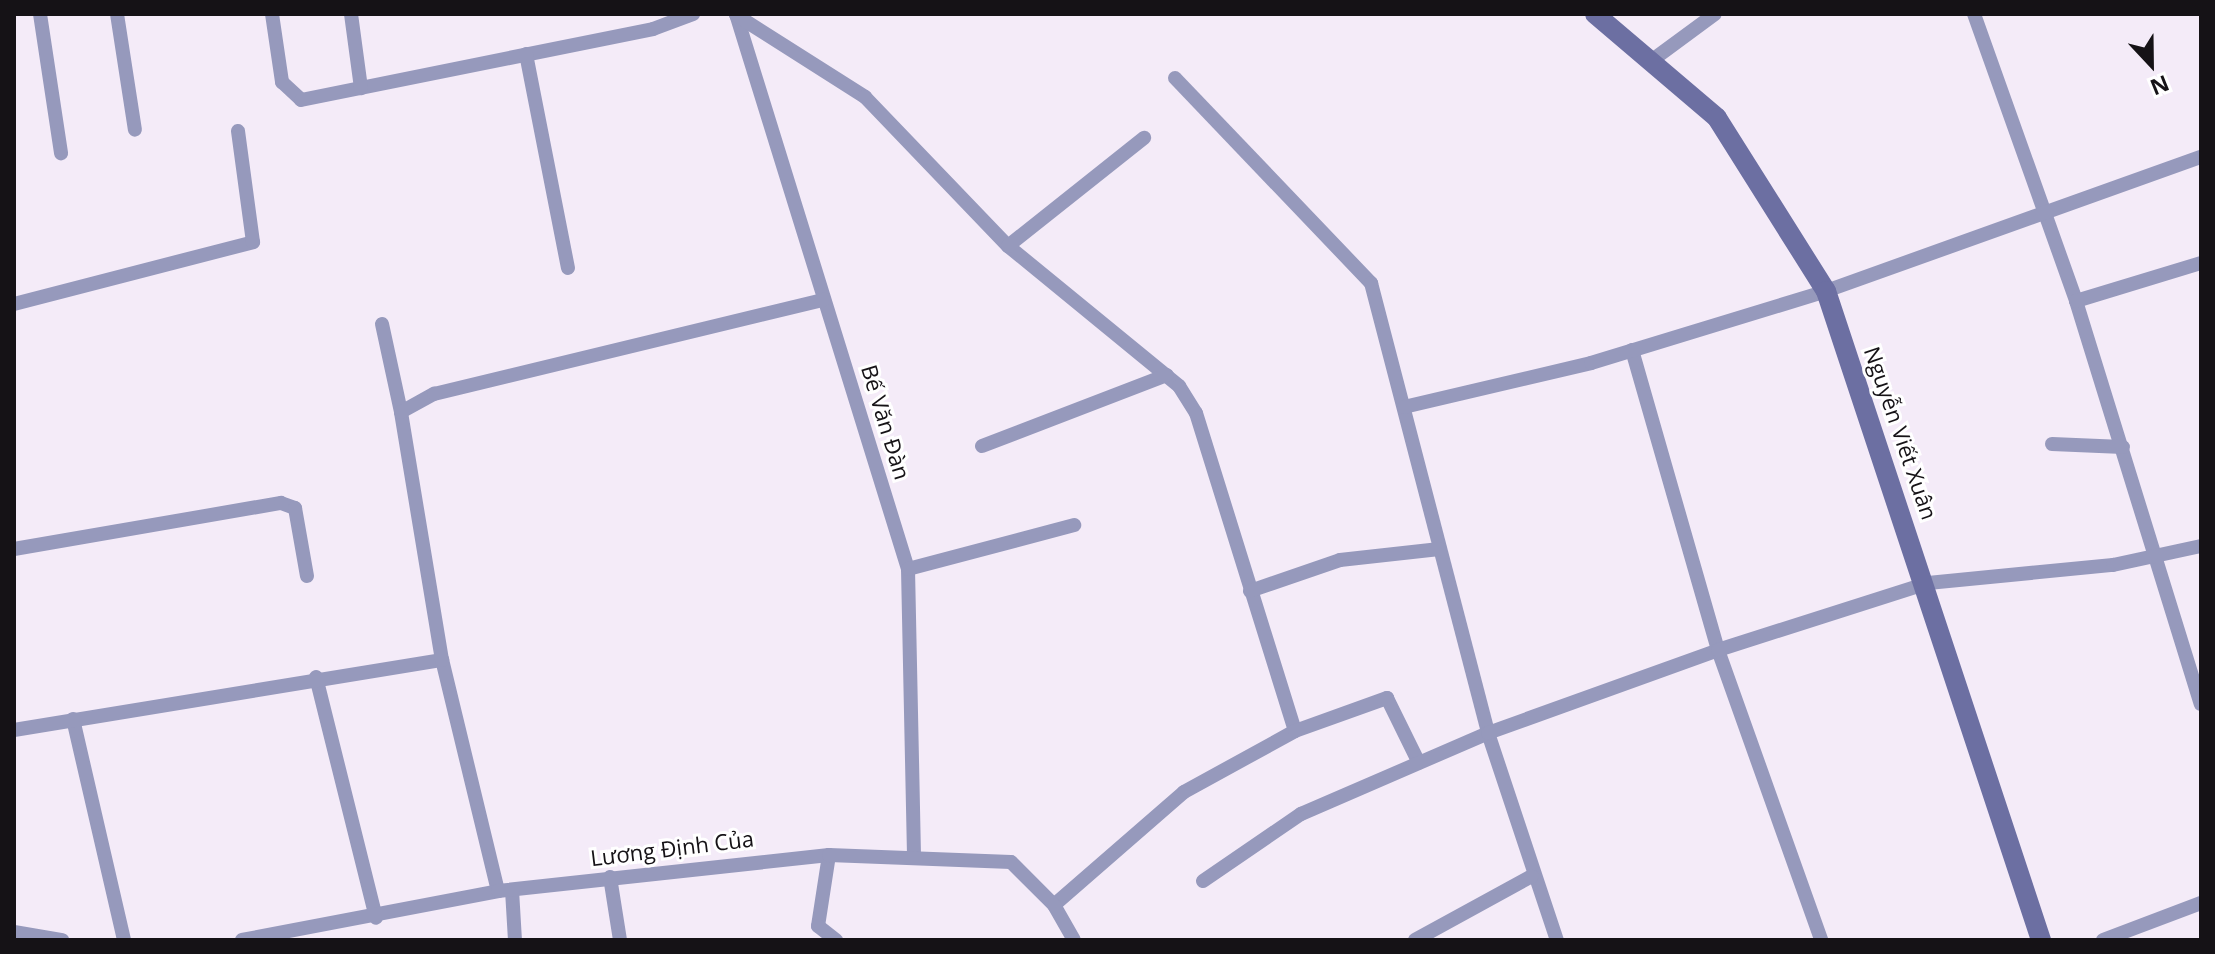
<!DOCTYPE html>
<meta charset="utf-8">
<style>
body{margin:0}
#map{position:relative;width:2215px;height:954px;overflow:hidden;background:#f4ebf8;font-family:"Open Sans",sans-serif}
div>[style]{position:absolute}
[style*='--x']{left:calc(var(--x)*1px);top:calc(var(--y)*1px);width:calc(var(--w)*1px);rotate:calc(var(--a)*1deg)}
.street>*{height:14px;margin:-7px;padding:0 7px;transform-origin:7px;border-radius:7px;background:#9699bc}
.secondary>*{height:20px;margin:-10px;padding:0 10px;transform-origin:10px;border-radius:10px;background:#6c6fa2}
span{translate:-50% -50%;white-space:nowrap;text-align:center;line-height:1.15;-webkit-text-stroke:6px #fff;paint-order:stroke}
.street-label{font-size:22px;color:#151216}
.frame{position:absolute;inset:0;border:16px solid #151216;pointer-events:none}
.north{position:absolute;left:2111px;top:24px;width:80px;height:80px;-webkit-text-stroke:6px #fff;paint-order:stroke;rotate:158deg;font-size:22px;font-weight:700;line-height:32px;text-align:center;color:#151216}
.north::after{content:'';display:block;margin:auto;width:28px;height:36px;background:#151216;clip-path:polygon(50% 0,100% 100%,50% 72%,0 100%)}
</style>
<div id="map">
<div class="street">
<div style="--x:40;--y:14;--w:141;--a:81.4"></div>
<div style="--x:117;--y:14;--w:117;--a:81.2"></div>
<div style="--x:272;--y:14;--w:69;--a:81.6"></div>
<div style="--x:282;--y:82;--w:26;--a:43"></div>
<div style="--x:301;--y:100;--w:359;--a:-11.4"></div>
<div style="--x:653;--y:29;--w:43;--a:-20.6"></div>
<div style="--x:351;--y:14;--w:75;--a:82.3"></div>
<div style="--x:736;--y:14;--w:581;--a:72.78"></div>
<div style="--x:908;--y:569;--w:287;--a:88.8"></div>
<div style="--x:1974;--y:14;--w:305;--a:70.4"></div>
<div style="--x:2076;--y:301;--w:422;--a:72.8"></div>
<div style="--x:736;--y:15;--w:153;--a:32.4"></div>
<div style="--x:865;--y:97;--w:207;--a:46.2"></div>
<div style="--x:1008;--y:246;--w:221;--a:39.3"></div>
<div style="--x:1179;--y:386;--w:32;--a:58"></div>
<div style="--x:1196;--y:413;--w:333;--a:72.7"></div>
<div style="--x:1295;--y:731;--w:127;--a:151.2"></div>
<div style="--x:1184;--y:792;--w:172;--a:139"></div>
<div style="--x:526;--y:54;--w:218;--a:78.9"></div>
<div style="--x:1651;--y:61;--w:79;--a:-36.3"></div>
<div style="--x:1175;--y:78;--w:284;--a:46.3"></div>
<div style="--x:1371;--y:283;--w:465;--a:75.4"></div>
<div style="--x:1488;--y:733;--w:218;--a:71.6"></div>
<div style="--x:1008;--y:246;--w:174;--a:-38.5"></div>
<div style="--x:2076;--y:301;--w:131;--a:-16.9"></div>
<div style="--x:14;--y:304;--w:247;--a:-14.5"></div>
<div style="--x:253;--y:242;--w:112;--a:-97.7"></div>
<div style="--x:382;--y:324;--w:90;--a:77.8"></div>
<div style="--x:1632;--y:350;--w:312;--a:74"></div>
<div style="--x:1718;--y:650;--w:308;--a:70.4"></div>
<div style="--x:1404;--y:407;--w:192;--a:-13.2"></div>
<div style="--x:1591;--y:363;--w:246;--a:-17"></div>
<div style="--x:1826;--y:291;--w:398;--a:-19.7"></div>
<div style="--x:2052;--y:444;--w:71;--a:2.4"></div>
<div style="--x:982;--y:446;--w:198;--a:-21"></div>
<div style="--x:14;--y:549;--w:271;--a:-9.8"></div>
<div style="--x:281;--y:503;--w:15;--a:20"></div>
<div style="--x:295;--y:508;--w:69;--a:80"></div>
<div style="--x:908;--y:569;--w:172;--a:-14.8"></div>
<div style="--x:1250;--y:591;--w:95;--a:-19"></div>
<div style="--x:1340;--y:560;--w:100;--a:-6.3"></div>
<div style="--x:316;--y:677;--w:248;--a:76"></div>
<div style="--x:73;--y:719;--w:227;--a:77"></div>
<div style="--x:14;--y:730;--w:434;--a:-9.3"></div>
<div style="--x:1295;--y:731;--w:98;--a:-19.7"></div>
<div style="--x:1387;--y:698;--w:72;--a:63.8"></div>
<div style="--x:829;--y:855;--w:72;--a:98.8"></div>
<div style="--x:818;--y:926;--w:23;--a:38"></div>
<div style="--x:610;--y:877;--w:64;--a:81"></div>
<div style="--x:1203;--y:881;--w:119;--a:-34.4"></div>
<div style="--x:1301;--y:814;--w:204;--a:-23.4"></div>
<div style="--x:1488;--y:733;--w:245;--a:-19.8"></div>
<div style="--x:1718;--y:650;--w:220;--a:-17.7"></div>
<div style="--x:1928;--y:583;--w:186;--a:-5.6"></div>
<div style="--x:2113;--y:565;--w:90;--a:-12.2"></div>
<div style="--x:512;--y:890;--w:50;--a:86.6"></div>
<div style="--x:498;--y:891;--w:238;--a:-103.6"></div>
<div style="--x:442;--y:660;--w:251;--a:-99.4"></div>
<div style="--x:401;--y:412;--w:38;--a:-29"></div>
<div style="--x:434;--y:394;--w:401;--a:-13.6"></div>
<div style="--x:14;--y:932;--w:49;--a:9.5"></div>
<div style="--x:242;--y:940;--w:261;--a:-10.8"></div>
<div style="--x:498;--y:891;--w:333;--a:-6.2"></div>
<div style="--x:829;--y:855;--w:182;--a:2.2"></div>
<div style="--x:1011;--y:862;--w:61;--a:45"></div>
<div style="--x:1054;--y:905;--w:40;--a:60.3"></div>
<div style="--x:1415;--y:940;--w:133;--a:-28.7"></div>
<div style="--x:2103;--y:940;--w:105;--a:-20.7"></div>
</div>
<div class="secondary">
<div style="--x:1595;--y:14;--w:160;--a:40.4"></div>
<div style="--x:1717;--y:118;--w:204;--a:57.8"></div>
<div style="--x:1826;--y:291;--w:684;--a:71.67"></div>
</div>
<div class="street-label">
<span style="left:886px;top:422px;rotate:73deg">Bế Văn Đàn</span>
<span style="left:1901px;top:433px;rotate:71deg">Nguyễn Viết Xuân</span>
<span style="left:672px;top:848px;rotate:-7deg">Lương Định Của</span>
</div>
<div class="frame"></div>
<div class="north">N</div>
</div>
